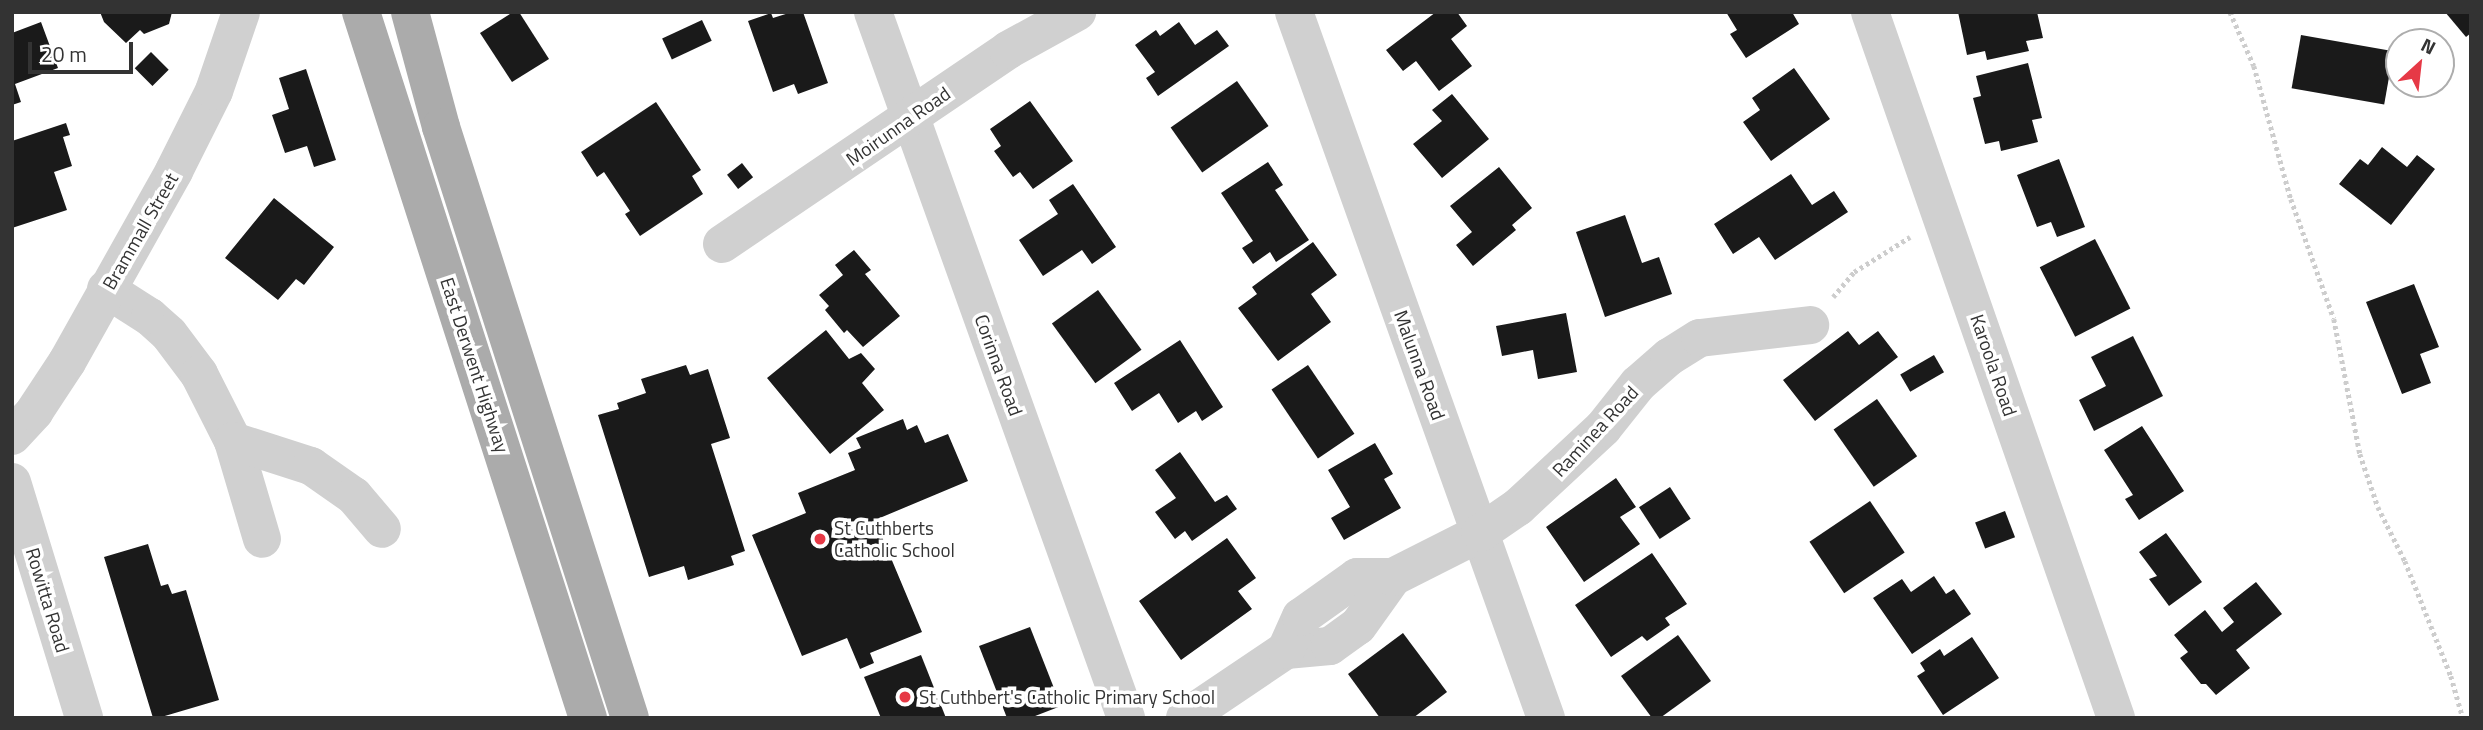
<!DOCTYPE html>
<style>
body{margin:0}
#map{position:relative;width:2483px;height:730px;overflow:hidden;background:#fff;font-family:"Titillium Web",sans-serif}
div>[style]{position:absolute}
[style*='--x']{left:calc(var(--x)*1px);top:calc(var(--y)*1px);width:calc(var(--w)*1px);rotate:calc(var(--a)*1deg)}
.building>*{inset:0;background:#1a1a1a;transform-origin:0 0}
.path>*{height:4.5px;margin-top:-2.25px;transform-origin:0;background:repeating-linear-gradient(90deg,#cdcdcd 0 3.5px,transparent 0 7px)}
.minor>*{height:38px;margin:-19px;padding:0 19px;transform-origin:19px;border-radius:19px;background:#d0d0d0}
.major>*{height:38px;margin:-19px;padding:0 19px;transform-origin:19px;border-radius:19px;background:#ababab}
.dots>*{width:19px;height:19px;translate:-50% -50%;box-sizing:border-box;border:4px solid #fff;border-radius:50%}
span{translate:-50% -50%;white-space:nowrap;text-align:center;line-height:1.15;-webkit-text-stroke:7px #fff;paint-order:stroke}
.street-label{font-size:19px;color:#333}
.poi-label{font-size:19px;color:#333}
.left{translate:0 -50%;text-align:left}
.frame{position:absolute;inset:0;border:14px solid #333;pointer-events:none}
.north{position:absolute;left:2385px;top:28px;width:70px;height:70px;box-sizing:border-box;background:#fff;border:2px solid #adadad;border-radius:50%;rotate:27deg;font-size:19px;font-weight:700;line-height:28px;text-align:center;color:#333}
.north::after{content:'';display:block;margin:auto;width:24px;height:32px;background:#e63946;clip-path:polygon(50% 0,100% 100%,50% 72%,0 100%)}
.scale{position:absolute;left:28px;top:42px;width:105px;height:32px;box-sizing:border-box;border:4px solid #333;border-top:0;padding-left:9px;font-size:21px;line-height:24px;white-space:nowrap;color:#333;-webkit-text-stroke:5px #fff;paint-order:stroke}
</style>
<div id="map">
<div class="building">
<div style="clip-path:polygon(100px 12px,172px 12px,169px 24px,144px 34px,140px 30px,126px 43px,104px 22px)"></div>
<div style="clip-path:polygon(513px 12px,519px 12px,549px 59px,512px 82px,480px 33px)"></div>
<div style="clip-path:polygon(792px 12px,803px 12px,828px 83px,798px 94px,794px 84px,773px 92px,748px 21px,771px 13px,773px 18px)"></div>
<div style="clip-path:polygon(1436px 12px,1457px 12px,1467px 26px,1451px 39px,1472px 66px,1439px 91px,1416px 61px,1403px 71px,1386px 50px)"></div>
<div style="clip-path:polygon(1726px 12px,1792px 12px,1799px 24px,1746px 58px,1730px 34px,1737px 30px)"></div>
<div style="clip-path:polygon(1958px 12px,2037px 12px,2043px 38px,2026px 41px,2029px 51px,1987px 60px,1985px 51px,1967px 55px)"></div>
<div style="clip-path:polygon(2445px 12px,2471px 12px,2471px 33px,2466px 37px)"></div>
<div style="left:702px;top:20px;width:23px;height:44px;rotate:65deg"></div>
<div style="clip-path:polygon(41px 22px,58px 68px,15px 84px,21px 102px,12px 105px,12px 33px)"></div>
<div style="clip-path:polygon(1179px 22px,1195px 45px,1217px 30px,1229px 46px,1158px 96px,1146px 78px,1155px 72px,1135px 45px,1156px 30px,1160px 36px)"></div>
<div style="left:2301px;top:35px;width:94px;height:54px;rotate:10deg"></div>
<div style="left:151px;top:52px;width:25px;height:23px;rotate:45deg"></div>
<div style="clip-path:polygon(2028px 63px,2042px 118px,2032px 120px,2038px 142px,2001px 151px,1999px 141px,1985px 144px,1973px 98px,1981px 96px,1976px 76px)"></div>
<div style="clip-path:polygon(1794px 68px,1830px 119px,1771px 161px,1743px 122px,1760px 110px,1752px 98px)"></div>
<div style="clip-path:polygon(306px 69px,336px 160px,314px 167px,307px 146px,285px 153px,272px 115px,289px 109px,279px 78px)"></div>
<div style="left:1237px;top:81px;width:55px;height:81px;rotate:55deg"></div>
<div style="clip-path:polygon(1452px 94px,1489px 139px,1442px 178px,1413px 144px,1442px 121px,1432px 110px)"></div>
<div style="clip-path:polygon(1030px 101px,1073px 161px,1033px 189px,1020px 172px,1013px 177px,994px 151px,1001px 146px,990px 129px)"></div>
<div style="clip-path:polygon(656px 102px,701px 170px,692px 176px,703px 194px,640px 236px,625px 214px,630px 211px,604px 172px,597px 177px,581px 152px)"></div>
<div style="clip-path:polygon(66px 123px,70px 135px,63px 137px,72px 166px,54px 172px,67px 210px,12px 228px,12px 141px)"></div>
<div style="clip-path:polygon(2382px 147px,2407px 167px,2417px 155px,2435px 169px,2391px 225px,2339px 184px,2360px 159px,2368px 165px)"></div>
<div style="clip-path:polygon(2059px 159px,2085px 227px,2057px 237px,2051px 222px,2037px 227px,2017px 175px)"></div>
<div style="clip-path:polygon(1268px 162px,1283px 185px,1275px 190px,1309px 240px,1276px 262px,1270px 252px,1253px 264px,1242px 248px,1253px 241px,1221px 193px)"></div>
<div style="left:742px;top:163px;width:18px;height:19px;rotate:52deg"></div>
<div style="clip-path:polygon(1499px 167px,1532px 208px,1512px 225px,1516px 230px,1473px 266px,1456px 245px,1472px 232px,1450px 206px)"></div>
<div style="clip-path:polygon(1791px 174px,1812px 205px,1834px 191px,1848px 212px,1775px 260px,1759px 237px,1733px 254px,1714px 224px)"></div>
<div style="clip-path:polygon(1073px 184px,1116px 247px,1092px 264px,1082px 250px,1043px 276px,1019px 240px,1058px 214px,1049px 200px)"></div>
<div style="clip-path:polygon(274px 198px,334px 247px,304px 285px,296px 279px,278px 300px,225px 258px)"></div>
<div style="clip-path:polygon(1625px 215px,1642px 263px,1659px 257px,1672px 294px,1605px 317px,1576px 232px)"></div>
<div style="left:2095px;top:239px;width:78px;height:62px;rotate:63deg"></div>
<div style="clip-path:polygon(1313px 242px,1337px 275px,1311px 294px,1331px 322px,1278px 361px,1238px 308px,1257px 294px,1252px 287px)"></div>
<div style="clip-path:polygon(854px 250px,871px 270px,865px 274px,900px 316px,863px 347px,847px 330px,844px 333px,825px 310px,829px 306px,819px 295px,843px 275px,835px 265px)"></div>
<div style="clip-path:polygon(2414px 284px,2439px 347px,2420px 354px,2431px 383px,2402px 394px,2366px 302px)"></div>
<div style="left:1098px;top:290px;width:74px;height:57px;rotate:54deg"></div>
<div style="clip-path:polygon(1566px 313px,1577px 372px,1538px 379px,1533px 350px,1502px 356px,1496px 326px)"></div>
<div style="clip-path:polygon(826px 330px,849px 359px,861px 353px,875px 369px,862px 383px,884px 410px,830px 454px,767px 378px)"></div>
<div style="clip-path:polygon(1848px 331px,1859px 345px,1878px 331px,1898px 357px,1815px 421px,1783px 380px)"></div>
<div style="clip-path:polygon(2133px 336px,2163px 396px,2094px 431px,2079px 400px,2106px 386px,2091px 357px)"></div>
<div style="clip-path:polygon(1180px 340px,1223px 407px,1202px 421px,1196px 411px,1178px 423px,1159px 393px,1132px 411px,1114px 383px)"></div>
<div style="left:1934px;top:355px;width:20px;height:39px;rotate:60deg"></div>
<div style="clip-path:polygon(686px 365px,690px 375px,708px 369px,730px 438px,711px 444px,745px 551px,731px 556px,734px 565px,688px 580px,684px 566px,649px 577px,598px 415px,619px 409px,617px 403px,646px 393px,641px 379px)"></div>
<div style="left:1308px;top:365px;width:83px;height:44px;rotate:56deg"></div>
<div style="left:1877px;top:399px;width:70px;height:53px;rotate:55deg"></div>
<div style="clip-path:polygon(903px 419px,907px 430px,917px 425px,925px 443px,948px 434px,968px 481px,875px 520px,922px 632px,870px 653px,874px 663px,860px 669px,847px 638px,802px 656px,752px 535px,806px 513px,798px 493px,855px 470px,848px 453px,861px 448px,856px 438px)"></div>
<div style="clip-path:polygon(2142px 426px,2184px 491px,2139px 520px,2125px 499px,2133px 495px,2104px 450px)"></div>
<div style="clip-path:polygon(1375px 443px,1393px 474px,1384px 479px,1401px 508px,1344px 540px,1331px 518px,1350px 507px,1328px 470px)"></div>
<div style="clip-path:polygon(1180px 452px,1215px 502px,1227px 495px,1237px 509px,1192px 541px,1185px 531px,1175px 539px,1155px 512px,1176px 498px,1155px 470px)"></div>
<div style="clip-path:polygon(1616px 478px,1636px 507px,1620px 517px,1640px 544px,1584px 582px,1546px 527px)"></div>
<div style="left:1670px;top:487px;width:38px;height:37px;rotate:57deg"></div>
<div style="left:1870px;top:501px;width:62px;height:73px;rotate:56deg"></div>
<div style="left:2005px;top:511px;width:28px;height:32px;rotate:69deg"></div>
<div style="clip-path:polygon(2166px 533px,2202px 582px,2169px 606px,2149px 579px,2157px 576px,2139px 552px)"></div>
<div style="clip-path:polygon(1227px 538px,1256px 578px,1238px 591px,1252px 609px,1181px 660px,1139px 601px)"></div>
<div style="clip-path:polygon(148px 544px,161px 586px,168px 584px,172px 594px,186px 590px,219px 700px,158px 718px,153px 718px,104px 557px)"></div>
<div style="clip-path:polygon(1652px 553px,1687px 604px,1665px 618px,1670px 625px,1647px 641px,1642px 636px,1611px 657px,1575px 605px)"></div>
<div style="clip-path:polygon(1934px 576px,1946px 594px,1954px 589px,1971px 614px,1912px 654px,1873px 598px,1902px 579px,1911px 592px)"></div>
<div style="clip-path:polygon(2256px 582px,2282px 614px,2236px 650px,2250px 668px,2216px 695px,2206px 684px,2201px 684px,2180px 658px,2188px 652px,2174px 635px,2205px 610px,2222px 632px,2234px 622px,2223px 608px)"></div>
<div style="clip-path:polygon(1030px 627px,1061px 706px,1030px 718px,1007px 718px,979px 646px)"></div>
<div style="clip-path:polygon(1403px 633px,1447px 692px,1413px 718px,1380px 718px,1348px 674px)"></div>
<div style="clip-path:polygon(1678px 635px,1711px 681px,1660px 718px,1652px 718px,1621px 676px)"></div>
<div style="clip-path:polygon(1972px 637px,1999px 678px,1943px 715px,1917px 676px,1925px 671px,1920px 663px,1940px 649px,1944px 656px)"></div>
<div style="clip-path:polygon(921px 655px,946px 718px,881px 718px,864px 677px)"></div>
</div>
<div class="path">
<div style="--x:2230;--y:12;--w:59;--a:66"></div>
<div style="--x:2254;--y:66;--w:138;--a:74.5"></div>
<div style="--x:2291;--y:199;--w:127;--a:70.3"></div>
<div style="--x:2334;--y:319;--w:137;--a:79.1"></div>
<div style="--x:2360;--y:454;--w:56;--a:71.2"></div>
<div style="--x:2378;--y:507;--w:60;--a:63.4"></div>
<div style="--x:2405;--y:561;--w:124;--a:68.2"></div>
<div style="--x:2451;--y:676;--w:44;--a:74.1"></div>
<div style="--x:1833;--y:297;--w:33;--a:-50"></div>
<div style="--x:1854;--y:272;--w:66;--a:-32"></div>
</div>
<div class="minor">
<div style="--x:873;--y:12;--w:750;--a:70.28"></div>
<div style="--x:1294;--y:12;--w:750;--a:70.36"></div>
<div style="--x:1870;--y:12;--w:748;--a:70.79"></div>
<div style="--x:722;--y:244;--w:346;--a:-34.1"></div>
<div style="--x:1008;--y:50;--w:79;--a:-28.8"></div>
<div style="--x:106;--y:289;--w:52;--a:32.5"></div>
<div style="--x:150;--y:317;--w:25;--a:42"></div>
<div style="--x:169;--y:334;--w:50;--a:53.1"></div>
<div style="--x:199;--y:374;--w:75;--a:63.1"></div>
<div style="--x:233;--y:441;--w:102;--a:73.5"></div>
<div style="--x:12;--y:436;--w:33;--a:-47"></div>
<div style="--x:34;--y:412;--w:60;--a:-56.6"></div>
<div style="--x:67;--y:362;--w:219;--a:-60.7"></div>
<div style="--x:174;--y:171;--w:89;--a:-63.4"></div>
<div style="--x:214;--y:91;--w:83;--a:-71.1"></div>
<div style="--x:233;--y:441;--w:82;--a:17.8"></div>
<div style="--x:311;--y:466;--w:52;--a:34.9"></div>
<div style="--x:354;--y:496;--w:43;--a:49.7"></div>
<div style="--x:12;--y:482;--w:247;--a:73"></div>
<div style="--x:1286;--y:650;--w:44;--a:-5.2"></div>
<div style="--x:1330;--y:646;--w:34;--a:-36"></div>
<div style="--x:1358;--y:626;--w:60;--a:-54.5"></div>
<div style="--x:1185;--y:718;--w:122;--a:-34"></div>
<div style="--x:1286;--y:650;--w:36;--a:-66"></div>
<div style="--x:1301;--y:617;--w:69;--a:-35.5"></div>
<div style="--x:1357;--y:577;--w:36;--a:0"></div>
<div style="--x:1393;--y:577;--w:97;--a:-26.8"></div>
<div style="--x:1480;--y:533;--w:46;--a:-34.4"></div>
<div style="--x:1518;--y:507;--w:116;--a:-42.9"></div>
<div style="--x:1603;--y:428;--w:56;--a:-51.5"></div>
<div style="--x:1638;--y:384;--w:41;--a:-41.1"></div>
<div style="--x:1669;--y:357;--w:36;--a:-32"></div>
<div style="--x:1700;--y:338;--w:111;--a:-6.7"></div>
</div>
<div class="major">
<div style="--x:361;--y:12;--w:742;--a:72.18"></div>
<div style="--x:410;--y:12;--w:119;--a:74.9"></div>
<div style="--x:441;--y:127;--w:620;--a:72.27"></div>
</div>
<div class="dots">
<div style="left:820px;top:539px;background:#e63946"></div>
<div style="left:905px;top:697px;background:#e63946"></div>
</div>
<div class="street-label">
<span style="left:898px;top:126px;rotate:-35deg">Moirunna Road</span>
<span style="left:140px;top:231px;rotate:-60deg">Brammall Street</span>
<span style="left:475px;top:365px;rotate:72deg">East Derwent Highway</span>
<span style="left:999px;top:365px;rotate:70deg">Corinna Road</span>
<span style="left:1420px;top:365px;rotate:70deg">Malunna Road</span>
<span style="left:1994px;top:365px;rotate:71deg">Karoola Road</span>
<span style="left:1595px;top:431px;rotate:-47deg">Raminea Road</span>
<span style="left:48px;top:600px;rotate:73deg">Rowitta Road</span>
</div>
<div class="poi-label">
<span class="left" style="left:834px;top:539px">St Cuthberts<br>Catholic School</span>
<span class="left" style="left:919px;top:697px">St Cuthbert's Catholic Primary School</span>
</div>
<div class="frame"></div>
<div class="north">N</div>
<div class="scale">20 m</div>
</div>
